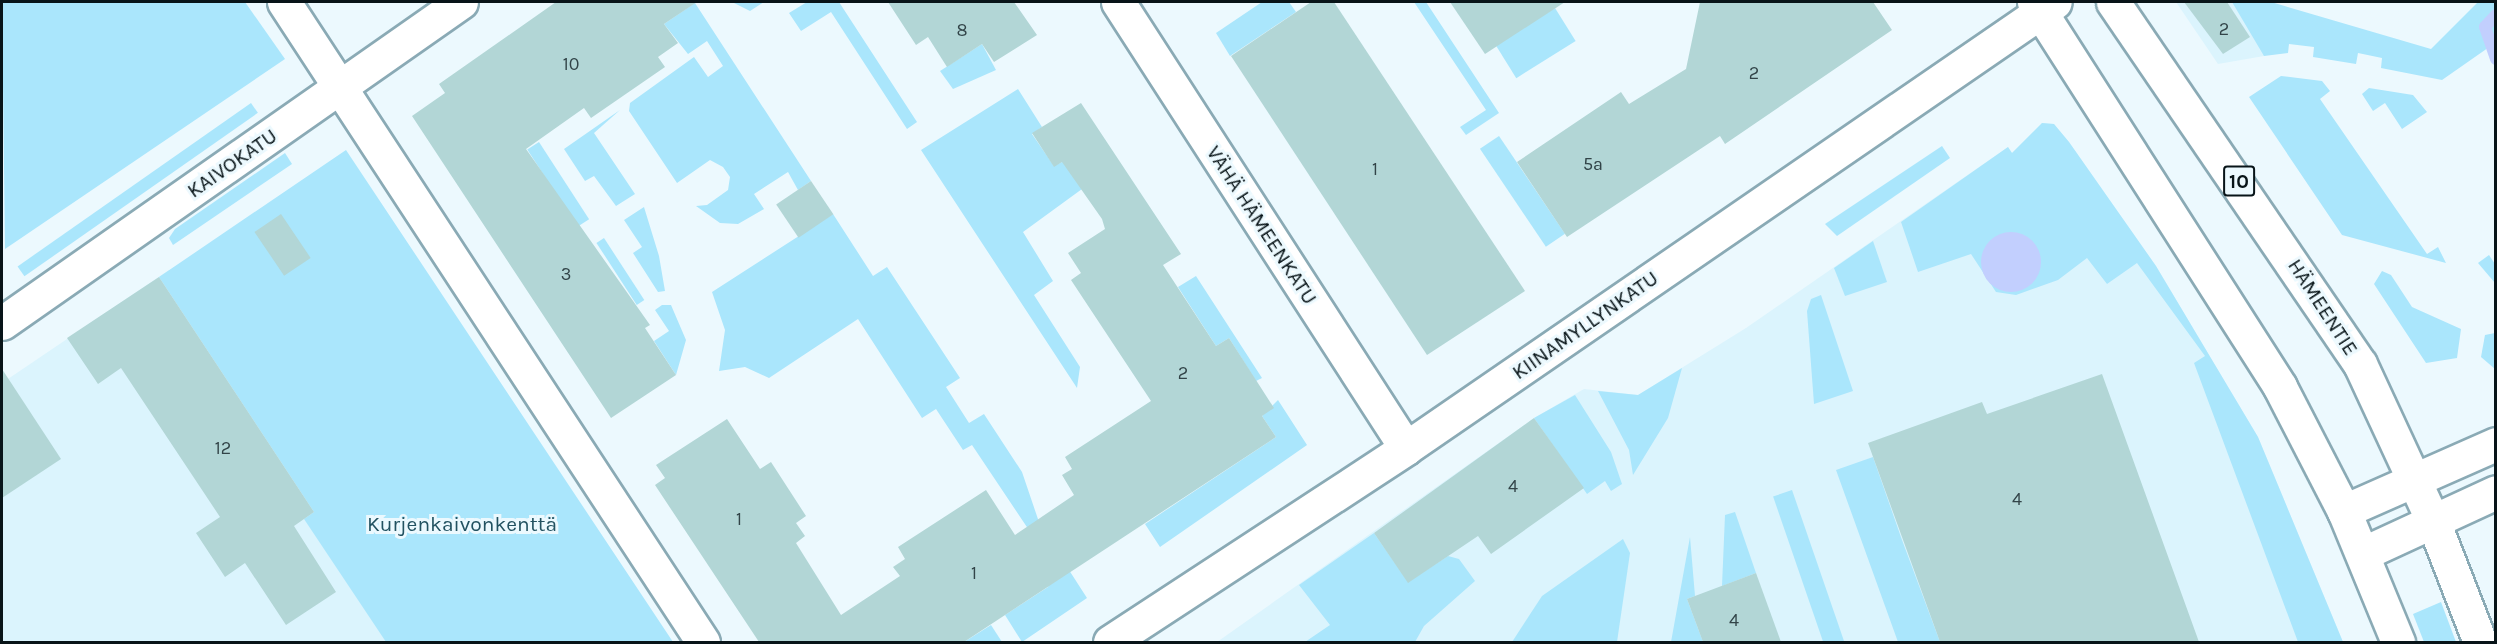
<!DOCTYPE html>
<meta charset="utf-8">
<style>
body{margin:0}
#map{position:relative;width:2497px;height:644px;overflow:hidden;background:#ecf9fe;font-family:Karla,sans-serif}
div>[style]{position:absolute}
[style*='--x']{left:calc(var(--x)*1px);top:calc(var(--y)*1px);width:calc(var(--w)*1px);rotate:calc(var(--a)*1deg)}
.built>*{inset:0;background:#dbf4fd}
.green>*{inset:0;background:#aae6fc;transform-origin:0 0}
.water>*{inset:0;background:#c2cffe}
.round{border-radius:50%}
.stream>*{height:12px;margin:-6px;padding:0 6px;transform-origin:6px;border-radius:6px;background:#c2cffe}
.building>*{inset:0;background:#b2d6d6;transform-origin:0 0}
.roads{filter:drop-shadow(2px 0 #8aaab5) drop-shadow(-2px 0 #8aaab5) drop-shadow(0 2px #8aaab5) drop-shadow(0 -2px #8aaab5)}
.minor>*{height:33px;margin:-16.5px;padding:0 16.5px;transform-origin:16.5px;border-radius:16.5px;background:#fff}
.highway>*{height:33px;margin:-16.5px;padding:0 16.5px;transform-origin:16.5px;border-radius:16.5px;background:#fff}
span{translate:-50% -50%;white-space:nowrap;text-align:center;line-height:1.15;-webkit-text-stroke:6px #ecf9fe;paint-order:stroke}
.number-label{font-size:18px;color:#324448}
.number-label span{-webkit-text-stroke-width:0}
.shield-label span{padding:2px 4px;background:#ecf9fe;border:2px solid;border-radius:4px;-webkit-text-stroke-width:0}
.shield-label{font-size:20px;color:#081418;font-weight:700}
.street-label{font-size:21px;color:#081418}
.park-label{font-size:21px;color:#225261}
.frame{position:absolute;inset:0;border:3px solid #081418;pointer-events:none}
</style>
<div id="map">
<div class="built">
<div style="clip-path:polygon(2176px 2px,2271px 2px,2264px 56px,2218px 64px)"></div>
<div style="clip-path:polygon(2042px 123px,2054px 124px,2069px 142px,2156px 266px,2258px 437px,2343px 642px,1217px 642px,1534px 418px,1584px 389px,1638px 395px,1746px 328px,2008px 147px,2012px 153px)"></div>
<div style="clip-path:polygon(169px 270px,408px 642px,2px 642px,2px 383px)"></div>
</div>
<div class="green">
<div style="clip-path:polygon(2px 2px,245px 2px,285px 59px,5px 249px)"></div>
<div style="clip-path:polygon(732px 2px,764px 2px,750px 11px)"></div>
<div style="clip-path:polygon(807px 2px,839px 2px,917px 122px,907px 129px,831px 12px,801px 31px,789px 13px)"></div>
<div style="clip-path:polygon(1262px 2px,1289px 2px,1296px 12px,1230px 56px,1216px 33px)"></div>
<div style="clip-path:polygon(1414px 2px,1426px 2px,1499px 113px,1466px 135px,1460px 127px,1486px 110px)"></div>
<div style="clip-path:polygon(2232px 2px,2271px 2px,2431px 49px,2478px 2px,2495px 2px,2495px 43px,2442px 80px,2381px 68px,2382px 58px,2358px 53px,2356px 64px,2313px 57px,2314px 47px,2289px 44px,2288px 53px,2264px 56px)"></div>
<div style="clip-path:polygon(695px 3px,811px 181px,798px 190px,788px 172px,754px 194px,764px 209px,738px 224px,720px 223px,696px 206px,707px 205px,728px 190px,730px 177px,723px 167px,710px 160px,677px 183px,629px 111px,630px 103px,694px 57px,708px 77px,723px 66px,707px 41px,688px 54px,664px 24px)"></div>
<div style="left:1555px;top:8px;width:39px;height:70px;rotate:58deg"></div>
<div style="clip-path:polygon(982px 44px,996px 70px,953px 89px,940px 71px)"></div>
<div style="clip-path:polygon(2281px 76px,2322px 81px,2330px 91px,2320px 99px,2427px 254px,2438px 247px,2446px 263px,2342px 235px,2249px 97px)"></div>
<div style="clip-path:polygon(2369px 88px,2413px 95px,2427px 112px,2402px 129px,2385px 103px,2373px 111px,2362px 94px)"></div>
<div style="clip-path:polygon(1018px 89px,1042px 127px,1032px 134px,1054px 166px,1064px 161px,1082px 189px,1023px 232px,1053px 281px,1034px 295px,1080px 367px,1077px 388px,921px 150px)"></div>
<div style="left:251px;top:103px;width:12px;height:285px;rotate:55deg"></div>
<div style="clip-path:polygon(620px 110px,594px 133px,635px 194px,616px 206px,594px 176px,585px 181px,564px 149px)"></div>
<div style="clip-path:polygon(2042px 123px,2054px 124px,2069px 142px,2156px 266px,2258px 437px,2343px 642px,2298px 642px,2194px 363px,2205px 356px,2137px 263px,2107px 284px,2087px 258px,2058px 280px,2016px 295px,1996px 292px,1971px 254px,1918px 272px,1901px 222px,2008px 147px,2012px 153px)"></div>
<div style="left:1499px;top:136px;width:118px;height:23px;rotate:56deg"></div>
<div style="left:539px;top:142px;width:92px;height:14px;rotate:57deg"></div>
<div style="clip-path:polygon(1942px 146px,1950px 158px,1837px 236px,1825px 224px)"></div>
<div style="clip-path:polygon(346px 150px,673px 642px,386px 642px,304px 519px,314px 512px,159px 277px)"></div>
<div style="clip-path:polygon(285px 153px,292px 164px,173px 245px,169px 238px,175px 229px)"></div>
<div style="clip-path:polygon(644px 207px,659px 256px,665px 291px,658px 292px,633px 253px,642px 247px,624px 220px)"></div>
<div style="clip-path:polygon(833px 214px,873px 276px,887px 267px,960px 378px,946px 387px,969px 423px,984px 414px,1022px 472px,1040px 525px,1087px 598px,1022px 642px,1005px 615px,1048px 587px,1055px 569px,972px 445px,963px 450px,936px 409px,922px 418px,858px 319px,769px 378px,745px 367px,719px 371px,725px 330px,712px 292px)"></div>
<div style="left:604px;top:238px;width:74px;height:9px;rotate:57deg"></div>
<div style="clip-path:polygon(1873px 241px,1887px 282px,1845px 296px,1834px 268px)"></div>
<div style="clip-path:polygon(2489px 255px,2495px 264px,2495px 283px,2478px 263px)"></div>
<div style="clip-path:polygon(2382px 271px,2391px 275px,2412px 307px,2461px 329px,2457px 358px,2426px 363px,2374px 284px)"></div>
<div style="clip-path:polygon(1196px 276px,1262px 378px,1256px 381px,1229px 338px,1216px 346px,1178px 287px)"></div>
<div style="clip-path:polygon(1821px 295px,1853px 391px,1814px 404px,1807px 311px,1811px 299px)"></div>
<div style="clip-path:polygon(662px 305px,671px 305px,686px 340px,676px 375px,654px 341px,669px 331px,655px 310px)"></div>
<div style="clip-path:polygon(2495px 333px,2496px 333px,2495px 369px,2481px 357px,2485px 335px)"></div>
<div style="clip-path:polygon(1682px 368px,1668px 418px,1633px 475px,1629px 450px,1598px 391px,1638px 395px)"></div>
<div style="clip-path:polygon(1575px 395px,1611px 452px,1622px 484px,1611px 491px,1605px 481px,1587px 494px,1534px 418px)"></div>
<div style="clip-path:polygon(1278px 400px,1307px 445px,1160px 547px,1145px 524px,1276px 437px,1262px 416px)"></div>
<div style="clip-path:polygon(1873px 457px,1902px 540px,1940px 642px,1898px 642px,1836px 470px)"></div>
<div style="left:1792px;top:490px;width:161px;height:20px;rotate:71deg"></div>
<div style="clip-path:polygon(1735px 512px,1756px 573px,1722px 586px,1725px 515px)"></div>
<div style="clip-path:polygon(1374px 533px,1408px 582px,1448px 556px,1459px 559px,1475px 581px,1424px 626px,1415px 642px,1305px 642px,1330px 625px,1299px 585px)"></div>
<div style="clip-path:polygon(1690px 537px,1695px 596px,1687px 599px,1703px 642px,1671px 642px)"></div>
<div style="clip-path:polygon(1623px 539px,1630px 553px,1617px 642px,1512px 642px,1542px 596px)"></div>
<div style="clip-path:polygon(2441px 602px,2456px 642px,2424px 642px,2413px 614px)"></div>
<div style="clip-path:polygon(991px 625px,1002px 642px,964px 642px)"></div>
</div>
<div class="water">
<div class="round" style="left:1981px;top:232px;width:60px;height:60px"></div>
</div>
<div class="stream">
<div style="--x:2496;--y:15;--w:16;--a:133"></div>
<div style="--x:2485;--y:27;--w:34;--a:71"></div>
</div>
<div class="building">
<div style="clip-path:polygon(556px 2px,697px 2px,664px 24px,678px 43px,658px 57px,665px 67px,591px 118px,584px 108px,526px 149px,650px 325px,645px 328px,676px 375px,611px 418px,412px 116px,445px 93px,439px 84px)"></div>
<div style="clip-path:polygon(888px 2px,1014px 2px,1037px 35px,994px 62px,982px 44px,947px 67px,928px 37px,916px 45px)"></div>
<div style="clip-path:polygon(1311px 2px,1334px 2px,1525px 291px,1427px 355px,1231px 56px)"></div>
<div style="clip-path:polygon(1450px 2px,1565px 2px,1485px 54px)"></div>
<div style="clip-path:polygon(1700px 2px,1873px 2px,1892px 30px,1725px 144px,1720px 136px,1567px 237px,1517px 162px,1621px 92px,1629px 104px,1686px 69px)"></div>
<div style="clip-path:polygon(2184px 2px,2227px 2px,2250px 37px,2223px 54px)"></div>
<div style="clip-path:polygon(1081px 103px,1181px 254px,1163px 265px,1216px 346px,1229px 338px,1274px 408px,1262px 416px,1276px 437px,964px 642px,759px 642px,655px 485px,665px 478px,656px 465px,727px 419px,760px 469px,771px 462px,806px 516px,796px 523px,805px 536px,796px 543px,841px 615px,900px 576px,893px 567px,905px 559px,898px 547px,986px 490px,1015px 535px,1074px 495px,1062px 475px,1072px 469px,1065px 457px,1151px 401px,1071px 280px,1081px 273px,1068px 253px,1105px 229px,1102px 219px,1062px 162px,1054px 167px,1032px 133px)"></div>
<div style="left:811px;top:181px;width:40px;height:42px;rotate:56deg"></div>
<div style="left:281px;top:214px;width:53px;height:32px;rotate:56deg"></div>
<div style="clip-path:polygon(159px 277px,314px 512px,294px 526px,336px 592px,286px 625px,245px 563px,225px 577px,196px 533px,220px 517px,121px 368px,98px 384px,67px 338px)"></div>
<div style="clip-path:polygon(2px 369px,61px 459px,2px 498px)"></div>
<div style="clip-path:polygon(2102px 374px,2199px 642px,1940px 642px,1868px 443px,1982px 402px,1987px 414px)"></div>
<div style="clip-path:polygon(1534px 418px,1584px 488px,1491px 554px,1478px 536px,1408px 583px,1374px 533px)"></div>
<div style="clip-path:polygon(1756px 573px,1781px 642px,1703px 642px,1687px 599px)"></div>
</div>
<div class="roads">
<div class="minor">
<div style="--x:284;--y:2;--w:765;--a:56.79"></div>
<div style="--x:1118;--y:2;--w:531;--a:57.15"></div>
<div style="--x:2;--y:323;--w:560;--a:-34.97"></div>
<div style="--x:2344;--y:511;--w:166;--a:-23.8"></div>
<div style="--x:2364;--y:553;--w:145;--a:-24.8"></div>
<div style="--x:1110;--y:642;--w:354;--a:-33.2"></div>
<div style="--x:1406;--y:448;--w:787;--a:-34.5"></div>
</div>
<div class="highway">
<div style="--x:2034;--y:2;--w:457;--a:57.4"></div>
<div style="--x:2280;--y:387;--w:140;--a:62.7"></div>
<div style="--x:2344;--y:511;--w:142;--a:67.6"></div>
<div style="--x:2113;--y:2;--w:438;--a:55.7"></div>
<div style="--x:2360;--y:364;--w:173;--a:65.1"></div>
<div style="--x:2433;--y:521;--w:130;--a:68.8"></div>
</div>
</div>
<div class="number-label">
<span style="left:2224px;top:29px">2</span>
<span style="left:962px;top:30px">8</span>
<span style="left:571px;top:64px">10</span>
<span style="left:1754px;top:73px">2</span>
<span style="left:1593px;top:164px">5a</span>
<span style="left:1375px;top:169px">1</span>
<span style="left:566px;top:274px">3</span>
<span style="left:1183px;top:373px">2</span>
<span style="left:223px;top:448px">12</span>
<span style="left:1513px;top:486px">4</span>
<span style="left:2017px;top:499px">4</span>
<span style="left:739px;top:519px">1</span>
<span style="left:974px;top:573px">1</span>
<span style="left:1734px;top:620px">4</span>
</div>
<div class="shield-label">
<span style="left:2239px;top:181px">10</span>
</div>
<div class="street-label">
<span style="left:232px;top:163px;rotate:-35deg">KAIVOKATU</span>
<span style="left:1262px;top:225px;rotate:57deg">VÄHÄ HÄMEENKATU</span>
<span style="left:2323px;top:307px;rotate:57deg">HÄMEENTIE</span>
<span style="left:1585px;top:325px;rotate:-35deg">KIINAMYLLYNKATU</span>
</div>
<div class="park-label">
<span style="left:462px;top:524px">Kurjenkaivonkenttä</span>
</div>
<div class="frame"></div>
</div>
